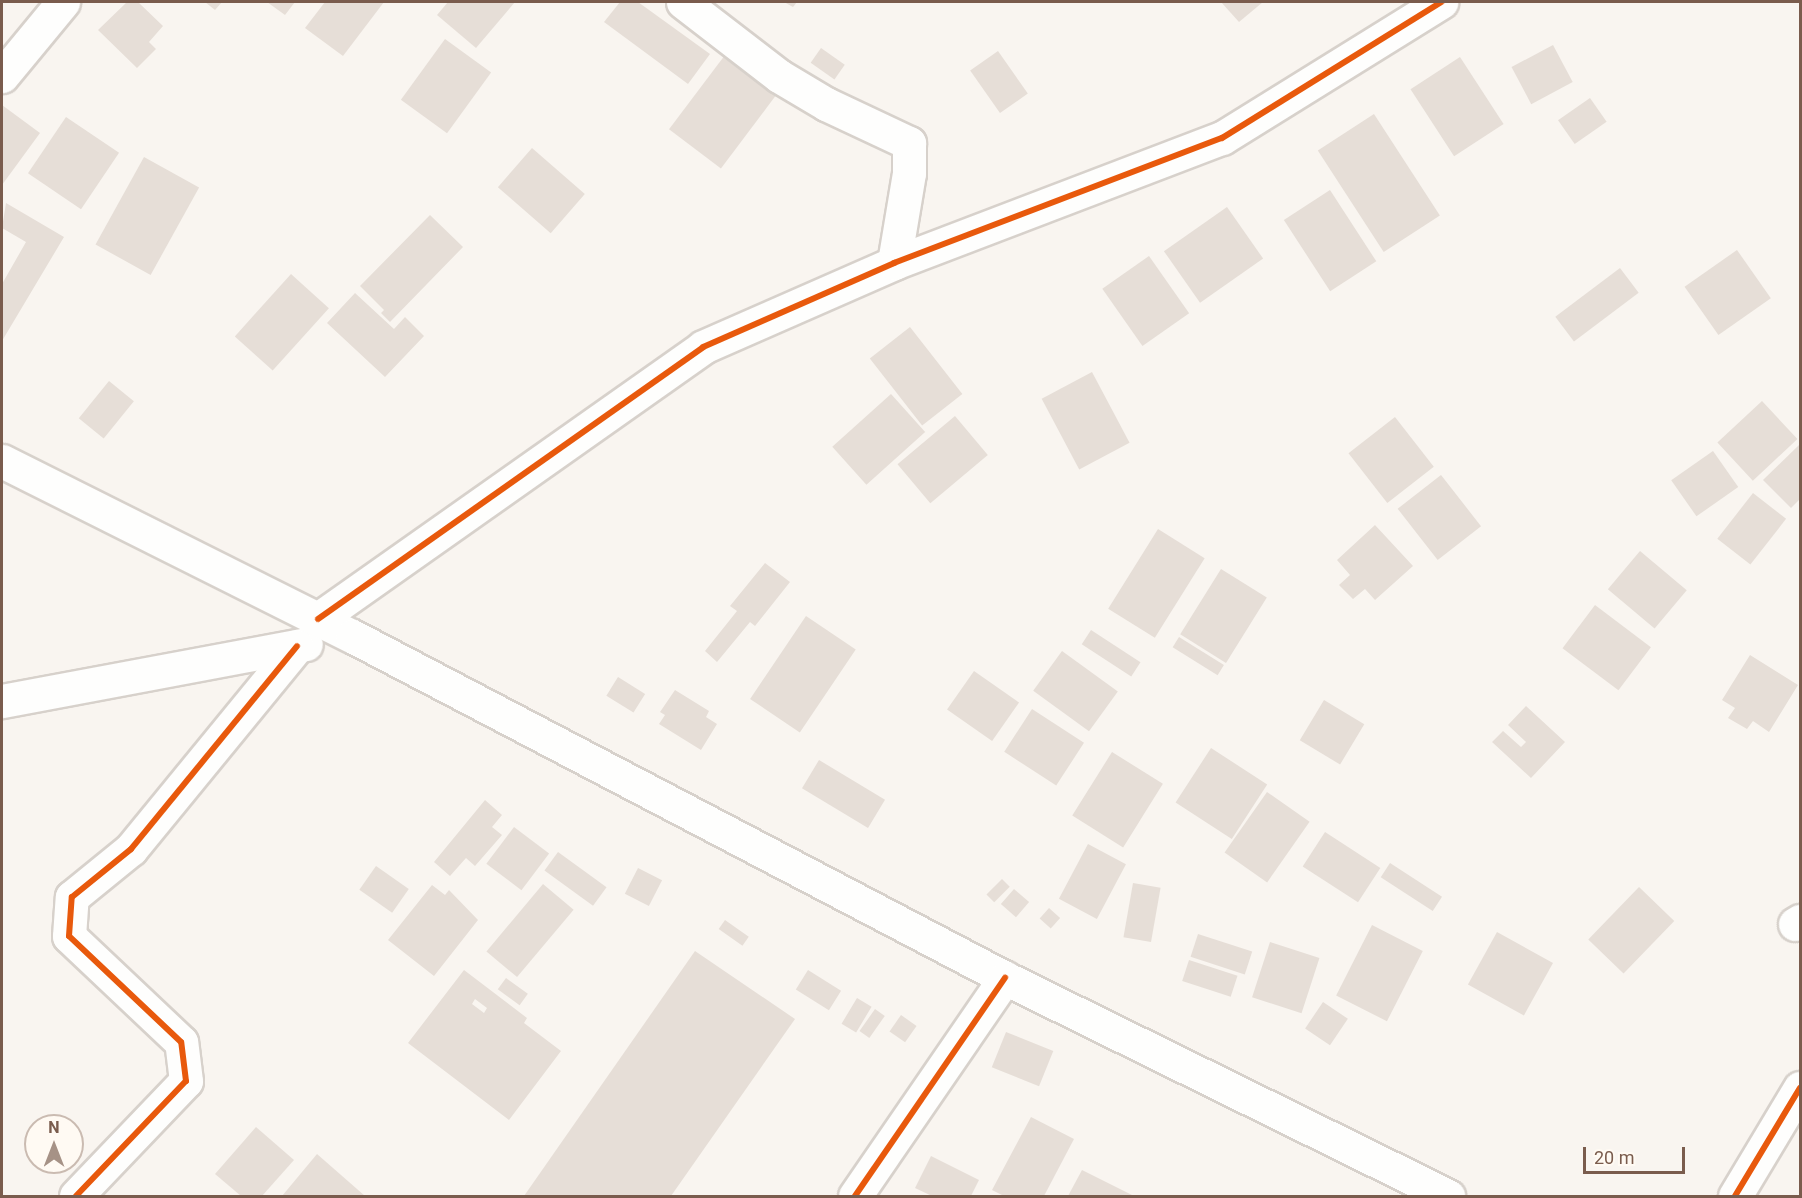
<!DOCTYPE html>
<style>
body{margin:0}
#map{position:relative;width:1802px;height:1198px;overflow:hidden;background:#f9f5f0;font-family:Roboto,sans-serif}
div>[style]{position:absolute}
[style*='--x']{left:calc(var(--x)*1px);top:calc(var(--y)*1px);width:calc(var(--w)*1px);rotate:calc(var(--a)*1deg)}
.building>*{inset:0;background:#e6ded7;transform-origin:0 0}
.roads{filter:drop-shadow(2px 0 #d7d1cb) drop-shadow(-2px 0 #d7d1cb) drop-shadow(0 2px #d7d1cb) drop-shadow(0 -2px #d7d1cb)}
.street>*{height:33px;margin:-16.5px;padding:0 16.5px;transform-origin:16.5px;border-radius:16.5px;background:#fefefd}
.secondary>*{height:33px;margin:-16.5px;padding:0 16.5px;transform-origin:16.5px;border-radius:16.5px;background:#fefefd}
.cycleway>*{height:6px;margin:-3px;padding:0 3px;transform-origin:3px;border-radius:3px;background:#e8590c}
span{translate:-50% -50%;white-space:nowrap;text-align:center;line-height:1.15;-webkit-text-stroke:4.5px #fffaf3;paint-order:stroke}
.frame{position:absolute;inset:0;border:3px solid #7a5c4d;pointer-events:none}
.north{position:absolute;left:24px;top:1114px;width:60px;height:60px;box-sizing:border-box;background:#fffaf3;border:2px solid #cabbb1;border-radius:50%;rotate:0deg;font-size:16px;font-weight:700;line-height:24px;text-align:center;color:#7a5c4d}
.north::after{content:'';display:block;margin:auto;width:21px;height:27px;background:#a69286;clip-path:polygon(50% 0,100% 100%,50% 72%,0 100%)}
.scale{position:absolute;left:1583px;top:1147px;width:102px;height:27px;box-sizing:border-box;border:3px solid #7a5c4d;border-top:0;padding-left:8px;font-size:18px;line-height:21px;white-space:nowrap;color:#7a5c4d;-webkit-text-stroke:4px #fffaf3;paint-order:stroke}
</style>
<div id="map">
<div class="building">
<div style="clip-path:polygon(127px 2px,138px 2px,163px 26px,149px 42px,156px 49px,137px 68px,98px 30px)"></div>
<div style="clip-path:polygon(205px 2px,222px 2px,215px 10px)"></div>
<div style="clip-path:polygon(267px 2px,295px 2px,285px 15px)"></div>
<div style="clip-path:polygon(325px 2px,384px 2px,343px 56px,305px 28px)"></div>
<div style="clip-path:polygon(448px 2px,515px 2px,476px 48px,437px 15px)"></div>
<div style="clip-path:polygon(620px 2px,638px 2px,710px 54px,688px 84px,604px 22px)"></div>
<div style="clip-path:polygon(784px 2px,797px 2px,793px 7px)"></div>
<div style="clip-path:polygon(1221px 2px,1263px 2px,1239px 22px)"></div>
<div style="left:445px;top:39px;width:57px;height:75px;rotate:36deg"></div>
<div style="left:1553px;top:45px;width:42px;height:47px;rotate:62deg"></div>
<div style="left:821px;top:48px;width:29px;height:18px;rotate:35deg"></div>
<div style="left:998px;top:51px;width:52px;height:34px;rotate:55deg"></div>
<div style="left:725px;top:55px;width:65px;height:93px;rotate:37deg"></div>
<div style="left:1460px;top:57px;width:80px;height:59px;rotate:57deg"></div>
<div style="left:1590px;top:98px;width:29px;height:39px;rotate:55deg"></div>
<div style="clip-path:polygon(2px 105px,40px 133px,2px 185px)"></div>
<div style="left:1374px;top:114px;width:121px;height:67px;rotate:57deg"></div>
<div style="left:66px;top:117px;width:64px;height:68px;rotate:34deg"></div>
<div style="left:532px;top:148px;width:70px;height:52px;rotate:41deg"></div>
<div style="left:144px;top:157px;width:63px;height:100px;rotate:29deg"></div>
<div style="left:1330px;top:190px;width:85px;height:55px;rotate:57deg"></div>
<div style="clip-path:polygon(6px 203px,64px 237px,2px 341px,2px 284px,26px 242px,2px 228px)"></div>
<div style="left:1227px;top:207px;width:63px;height:77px;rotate:55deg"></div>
<div style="clip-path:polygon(430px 215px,463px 247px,390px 322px,381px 313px,384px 310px,360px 286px)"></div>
<div style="left:1737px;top:250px;width:59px;height:64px;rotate:55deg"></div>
<div style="left:1149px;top:256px;width:70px;height:57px;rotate:55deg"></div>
<div style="left:1620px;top:268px;width:31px;height:81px;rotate:53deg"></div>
<div style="left:291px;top:274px;width:51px;height:84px;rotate:42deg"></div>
<div style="clip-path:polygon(355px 293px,394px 329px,405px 317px,424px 336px,385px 377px,327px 323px)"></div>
<div style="left:910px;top:327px;width:85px;height:51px;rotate:52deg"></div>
<div style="left:1092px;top:372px;width:80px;height:57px;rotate:62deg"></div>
<div style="left:109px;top:381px;width:32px;height:48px;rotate:39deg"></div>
<div style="left:891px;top:394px;width:51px;height:79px;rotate:48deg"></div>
<div style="left:1762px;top:401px;width:52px;height:61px;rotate:47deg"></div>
<div style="left:955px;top:416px;width:51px;height:75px;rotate:50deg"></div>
<div style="left:1395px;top:417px;width:63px;height:59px;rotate:52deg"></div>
<div style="clip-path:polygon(1799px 445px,1800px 499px,1791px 508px,1763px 480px)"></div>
<div style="left:1713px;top:451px;width:44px;height:51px;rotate:55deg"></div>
<div style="left:1441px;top:475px;width:65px;height:55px;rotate:52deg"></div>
<div style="left:1753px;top:493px;width:42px;height:58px;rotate:38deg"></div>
<div style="clip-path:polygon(1375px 525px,1413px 566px,1375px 600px,1365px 589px,1353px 599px,1339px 585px,1350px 575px,1337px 560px)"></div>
<div style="left:1158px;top:529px;width:55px;height:94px;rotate:32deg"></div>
<div style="left:1640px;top:551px;width:61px;height:50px;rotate:40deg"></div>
<div style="clip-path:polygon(765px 563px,790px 582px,755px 626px,750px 622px,717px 662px,705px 651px,737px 611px,730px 606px)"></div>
<div style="left:1221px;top:569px;width:54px;height:77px;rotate:32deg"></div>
<div style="left:1595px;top:605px;width:70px;height:54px;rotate:37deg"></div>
<div style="left:806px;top:616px;width:60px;height:100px;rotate:34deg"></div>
<div style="left:1091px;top:630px;width:59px;height:17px;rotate:33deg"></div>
<div style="left:1179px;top:637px;width:53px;height:12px;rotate:32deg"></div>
<div style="left:1062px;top:651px;width:69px;height:49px;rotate:36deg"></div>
<div style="clip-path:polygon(1750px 655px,1798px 685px,1769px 732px,1753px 721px,1747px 729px,1728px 718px,1735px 708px,1722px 700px)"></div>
<div style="left:974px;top:671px;width:55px;height:47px;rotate:35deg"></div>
<div style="left:618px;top:677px;width:32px;height:22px;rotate:32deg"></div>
<div style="clip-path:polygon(675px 690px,709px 711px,706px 717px,717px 724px,701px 750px,659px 724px,665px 715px,660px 712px)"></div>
<div style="left:1324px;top:700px;width:47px;height:47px;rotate:31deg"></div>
<div style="clip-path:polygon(1526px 706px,1565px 742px,1531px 778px,1492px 742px,1503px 731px,1521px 747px,1526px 742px,1508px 725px)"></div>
<div style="left:1032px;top:709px;width:62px;height:51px;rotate:33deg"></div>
<div style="left:1211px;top:748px;width:67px;height:65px;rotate:33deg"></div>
<div style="left:1112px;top:752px;width:60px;height:75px;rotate:32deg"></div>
<div style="left:819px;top:760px;width:77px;height:33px;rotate:31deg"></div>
<div style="left:1267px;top:792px;width:52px;height:74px;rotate:35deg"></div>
<div style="clip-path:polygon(485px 800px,502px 815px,492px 827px,502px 835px,475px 866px,466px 858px,450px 876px,434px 862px)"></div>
<div style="left:514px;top:827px;width:44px;height:46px;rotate:37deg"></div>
<div style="left:1325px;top:832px;width:66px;height:41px;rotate:33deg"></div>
<div style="left:1088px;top:844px;width:43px;height:62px;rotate:28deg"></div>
<div style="left:558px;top:852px;width:60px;height:23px;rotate:36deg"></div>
<div style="left:1390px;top:863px;width:62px;height:17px;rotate:33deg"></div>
<div style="left:376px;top:866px;width:40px;height:29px;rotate:35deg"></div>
<div style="left:638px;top:868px;width:27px;height:29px;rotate:27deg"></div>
<div style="left:1002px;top:879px;width:11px;height:22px;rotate:45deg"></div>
<div style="left:1133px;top:883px;width:28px;height:55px;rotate:10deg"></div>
<div style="left:543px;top:884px;width:40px;height:88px;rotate:40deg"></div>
<div style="clip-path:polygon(432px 885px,445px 895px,449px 890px,478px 920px,434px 976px,388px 940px)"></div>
<div style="left:1639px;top:887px;width:49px;height:73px;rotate:44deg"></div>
<div style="left:1014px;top:889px;width:20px;height:20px;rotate:41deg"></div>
<div style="left:1049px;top:908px;width:15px;height:14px;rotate:42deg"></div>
<div style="left:725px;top:920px;width:29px;height:11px;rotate:35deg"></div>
<div style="left:1372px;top:925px;width:57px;height:79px;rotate:27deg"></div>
<div style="left:1497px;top:932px;width:64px;height:60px;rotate:29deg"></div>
<div style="left:1198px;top:934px;width:57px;height:24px;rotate:18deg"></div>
<div style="left:1270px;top:942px;width:52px;height:58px;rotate:18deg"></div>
<div style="clip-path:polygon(695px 951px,795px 1019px,671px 1196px,524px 1196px)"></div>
<div style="left:1189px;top:960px;width:51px;height:22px;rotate:18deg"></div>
<div style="clip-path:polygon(evenodd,464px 970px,527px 1018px,524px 1023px,561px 1051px,509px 1120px,408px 1043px,464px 970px,475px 999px,487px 1008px,484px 1013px,472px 1004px,475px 999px)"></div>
<div style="left:808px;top:970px;width:39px;height:23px;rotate:32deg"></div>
<div style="left:506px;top:978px;width:27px;height:14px;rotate:36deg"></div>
<div style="left:857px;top:998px;width:17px;height:30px;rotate:31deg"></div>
<div style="left:1323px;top:1002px;width:30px;height:32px;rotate:34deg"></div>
<div style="left:875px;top:1009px;width:12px;height:27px;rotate:35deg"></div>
<div style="left:901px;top:1015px;width:19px;height:20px;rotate:35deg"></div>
<div style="left:1006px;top:1032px;width:51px;height:38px;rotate:22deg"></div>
<div style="clip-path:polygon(1031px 1117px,1074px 1139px,1044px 1196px,1004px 1196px,992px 1190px)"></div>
<div style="clip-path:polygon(256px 1127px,294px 1160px,262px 1196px,241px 1196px,215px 1174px)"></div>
<div style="clip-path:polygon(317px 1154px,365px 1196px,282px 1196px)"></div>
<div style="clip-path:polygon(931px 1156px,979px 1180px,971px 1196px,932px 1196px,915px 1188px)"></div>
<div style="clip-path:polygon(1082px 1170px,1134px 1196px,1068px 1196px)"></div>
</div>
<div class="roads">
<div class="street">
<div style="--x:683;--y:2;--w:121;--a:37.6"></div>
<div style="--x:779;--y:76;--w:55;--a:30.8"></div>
<div style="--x:826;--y:104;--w:92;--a:25.2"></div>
<div style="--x:909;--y:143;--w:30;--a:90"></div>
<div style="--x:909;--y:173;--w:91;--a:99.5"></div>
<div style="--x:2;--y:76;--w:96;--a:-50.5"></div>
<div style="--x:318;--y:619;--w:471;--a:-35.2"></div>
<div style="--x:703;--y:347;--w:209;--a:-23.7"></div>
<div style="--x:894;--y:263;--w:351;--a:-20.9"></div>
<div style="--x:1222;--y:138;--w:258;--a:-31.8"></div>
<div style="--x:2;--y:701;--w:309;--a:-10.6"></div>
<div style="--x:1795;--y:924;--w:6;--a:-31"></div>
<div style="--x:76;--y:1196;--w:159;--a:-46.3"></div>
<div style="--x:186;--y:1081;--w:39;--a:-97"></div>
<div style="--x:181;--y:1042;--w:154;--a:-136.6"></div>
<div style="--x:69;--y:936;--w:39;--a:-86"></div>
<div style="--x:72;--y:897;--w:76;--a:-39.1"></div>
<div style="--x:131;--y:849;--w:262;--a:-50.7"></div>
<div style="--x:855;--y:1196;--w:265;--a:-55.5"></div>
<div style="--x:1735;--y:1196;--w:126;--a:-59"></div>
</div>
<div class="secondary">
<div style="--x:2;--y:461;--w:391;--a:26.6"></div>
<div style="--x:352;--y:636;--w:737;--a:27.64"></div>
<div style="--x:1005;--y:978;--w:494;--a:26.2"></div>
</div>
</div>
<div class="cycleway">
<div style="--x:318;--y:619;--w:471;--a:-35.2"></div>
<div style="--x:703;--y:347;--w:209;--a:-23.7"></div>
<div style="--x:894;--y:263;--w:351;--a:-20.9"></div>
<div style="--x:1222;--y:138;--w:258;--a:-31.8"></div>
<div style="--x:76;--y:1196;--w:159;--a:-46.3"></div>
<div style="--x:186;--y:1081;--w:39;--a:-97"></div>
<div style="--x:181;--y:1042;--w:154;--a:-136.6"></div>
<div style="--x:69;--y:936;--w:39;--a:-86"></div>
<div style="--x:72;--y:897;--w:76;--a:-39.1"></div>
<div style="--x:131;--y:849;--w:262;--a:-50.7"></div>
<div style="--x:855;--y:1196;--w:265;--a:-55.5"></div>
<div style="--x:1735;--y:1196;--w:126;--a:-59"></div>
</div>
<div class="frame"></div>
<div class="north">N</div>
<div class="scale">20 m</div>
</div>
